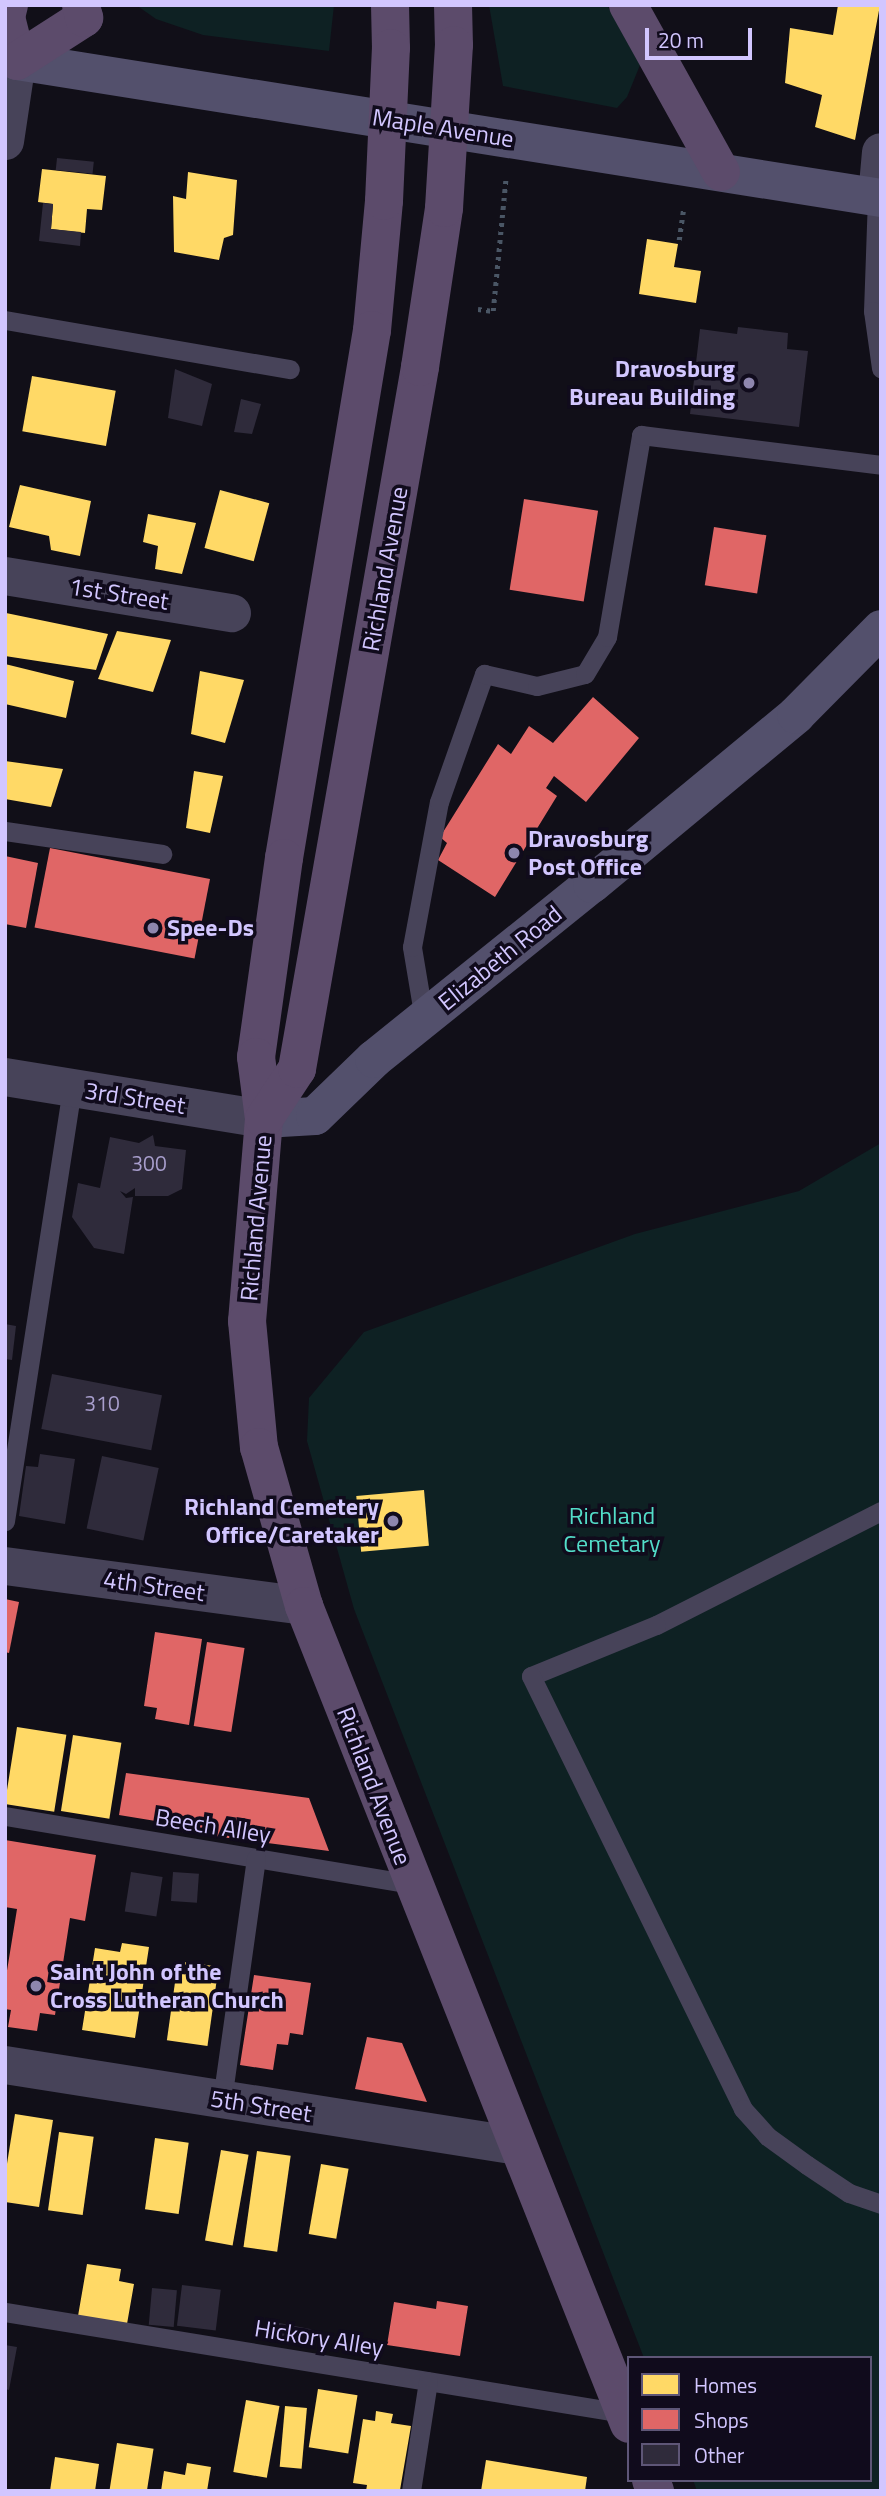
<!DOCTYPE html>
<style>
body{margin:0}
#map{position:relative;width:886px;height:2496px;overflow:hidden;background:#110f18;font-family:"Titillium Web",sans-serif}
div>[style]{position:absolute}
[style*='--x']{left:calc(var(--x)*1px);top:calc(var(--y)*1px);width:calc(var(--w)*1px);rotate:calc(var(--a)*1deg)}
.green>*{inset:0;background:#0e2123}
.homes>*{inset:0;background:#ffd966;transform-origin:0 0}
.shops>*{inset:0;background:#e06666;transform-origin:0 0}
.building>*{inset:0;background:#2f2b3b;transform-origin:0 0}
.path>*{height:4.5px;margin-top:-2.25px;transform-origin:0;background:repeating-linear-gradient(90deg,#4a5665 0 3.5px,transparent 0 8.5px)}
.service>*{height:19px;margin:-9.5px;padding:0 9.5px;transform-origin:9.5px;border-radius:9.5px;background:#474359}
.minor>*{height:38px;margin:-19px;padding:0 19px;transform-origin:19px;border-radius:19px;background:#474359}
.tertiary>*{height:38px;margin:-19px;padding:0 19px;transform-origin:19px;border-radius:19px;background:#474359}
.secondary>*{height:38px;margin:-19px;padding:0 19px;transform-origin:19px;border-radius:19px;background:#53506c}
.primary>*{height:38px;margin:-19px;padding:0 19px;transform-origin:19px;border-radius:19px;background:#5c4b6b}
.primary-bridge>*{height:38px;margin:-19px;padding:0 19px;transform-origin:19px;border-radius:19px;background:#5c4b6b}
.dots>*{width:19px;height:19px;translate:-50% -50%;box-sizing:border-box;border:4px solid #100b1c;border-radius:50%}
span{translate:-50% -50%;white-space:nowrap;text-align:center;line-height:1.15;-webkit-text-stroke:7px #100b1c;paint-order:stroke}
.number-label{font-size:21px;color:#a99fce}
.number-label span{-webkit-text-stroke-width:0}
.street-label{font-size:24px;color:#d2c6ff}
.poi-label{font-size:24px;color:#d2c6ff;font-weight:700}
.right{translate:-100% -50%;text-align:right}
.left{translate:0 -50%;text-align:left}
.park-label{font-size:24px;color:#53ddc9}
.frame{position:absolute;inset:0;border:7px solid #d2c6ff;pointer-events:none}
.legend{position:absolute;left:627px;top:2356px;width:245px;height:126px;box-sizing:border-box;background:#100b1c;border:2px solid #5e5677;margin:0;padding:9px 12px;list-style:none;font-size:21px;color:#d2c6ff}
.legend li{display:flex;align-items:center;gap:14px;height:35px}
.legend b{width:35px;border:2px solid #5e5677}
.scale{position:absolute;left:645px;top:28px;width:107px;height:32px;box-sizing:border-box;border:4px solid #d2c6ff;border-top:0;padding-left:9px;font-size:21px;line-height:24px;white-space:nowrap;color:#d2c6ff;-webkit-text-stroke:5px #100b1c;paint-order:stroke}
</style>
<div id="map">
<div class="green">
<div style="clip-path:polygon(136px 5px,334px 5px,329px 51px,203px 35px,156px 19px)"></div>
<div style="clip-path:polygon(489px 5px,607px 5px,640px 65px,627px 97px,617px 108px,503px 86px)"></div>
<div style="clip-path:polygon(881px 1143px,881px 2491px,697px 2491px,693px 2480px,870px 2480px,870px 2358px,644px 2358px,354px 1609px,307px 1441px,309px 1398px,364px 1332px,635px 1234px,799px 1191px)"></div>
</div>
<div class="homes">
<div style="clip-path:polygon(838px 5px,880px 5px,855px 140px,815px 127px,822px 95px,785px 83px,790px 28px,833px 35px)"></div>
<div style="clip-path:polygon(42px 169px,106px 176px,102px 210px,87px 209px,85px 233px,51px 229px,53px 204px,38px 202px)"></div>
<div style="clip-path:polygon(188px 172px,237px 180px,233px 235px,224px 238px,219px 260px,174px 252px,173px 196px,186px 199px)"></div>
<div style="clip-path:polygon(647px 239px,678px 244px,674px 267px,701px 271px,696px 303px,639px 294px)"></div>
<div style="left:32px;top:376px;width:85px;height:56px;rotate:10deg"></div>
<div style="clip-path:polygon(20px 485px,91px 501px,80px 556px,51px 550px,49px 536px,9px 527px)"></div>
<div style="left:220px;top:490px;width:51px;height:60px;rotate:15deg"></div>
<div style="clip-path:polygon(148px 514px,196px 523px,182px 574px,155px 569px,158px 546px,143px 542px)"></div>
<div style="clip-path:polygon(6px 613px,108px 634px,96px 670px,5px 656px)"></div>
<div style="clip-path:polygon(117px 631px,171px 640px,153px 692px,98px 679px)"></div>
<div style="clip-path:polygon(5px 664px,74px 681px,66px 718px,5px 704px)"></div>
<div style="clip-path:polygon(200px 671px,244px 680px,225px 743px,191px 734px)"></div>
<div style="clip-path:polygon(5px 761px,63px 769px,51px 807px,5px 799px)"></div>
<div style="clip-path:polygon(194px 771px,223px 776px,210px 833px,186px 828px)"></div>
<div style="left:424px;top:1490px;width:56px;height:68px;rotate:85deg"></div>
<div style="left:17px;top:1727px;width:50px;height:78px;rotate:9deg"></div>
<div style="left:73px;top:1735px;width:49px;height:77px;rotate:9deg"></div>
<div style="clip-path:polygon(122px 1943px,149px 1947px,135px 2038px,82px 2030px,95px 1948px,120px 1952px)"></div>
<div style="left:178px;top:1961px;width:41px;height:80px;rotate:8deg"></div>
<div style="clip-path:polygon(15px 2114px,53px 2120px,39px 2207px,5px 2202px,5px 2176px)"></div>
<div style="left:59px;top:2132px;width:35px;height:79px;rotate:8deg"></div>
<div style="left:155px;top:2138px;width:34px;height:72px;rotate:8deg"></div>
<div style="left:221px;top:2150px;width:28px;height:92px;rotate:10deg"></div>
<div style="left:257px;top:2151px;width:34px;height:97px;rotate:8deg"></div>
<div style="left:321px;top:2164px;width:28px;height:71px;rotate:10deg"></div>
<div style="clip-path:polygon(87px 2264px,121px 2269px,119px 2281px,134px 2284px,127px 2324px,78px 2316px)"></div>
<div style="left:318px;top:2389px;width:40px;height:59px;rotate:9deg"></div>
<div style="left:246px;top:2400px;width:34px;height:73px;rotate:10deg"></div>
<div style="left:285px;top:2406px;width:22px;height:61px;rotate:5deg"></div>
<div style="clip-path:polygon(376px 2411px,393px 2414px,391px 2423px,411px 2426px,400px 2490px,366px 2491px,367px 2485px,353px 2483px,363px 2419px,375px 2421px)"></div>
<div style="left:117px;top:2443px;width:37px;height:49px;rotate:9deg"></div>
<div style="clip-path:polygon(55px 2457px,99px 2464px,95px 2491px,50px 2491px)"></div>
<div style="clip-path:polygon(486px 2460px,587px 2477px,585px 2491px,481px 2491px)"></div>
<div style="clip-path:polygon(187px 2463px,211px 2467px,207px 2491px,161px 2491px,164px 2471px,185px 2475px)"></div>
</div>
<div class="shops">
<div style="left:524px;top:499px;width:75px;height:92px;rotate:9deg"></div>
<div style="left:714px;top:527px;width:53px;height:59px;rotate:9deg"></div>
<div style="clip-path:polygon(593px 697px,639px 738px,586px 802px,554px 776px,546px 788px,557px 796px,495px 897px,438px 860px,447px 843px,440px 837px,498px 744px,511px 754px,529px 726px,553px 743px)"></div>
<div style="left:50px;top:848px;width:163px;height:81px;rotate:11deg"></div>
<div style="clip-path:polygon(5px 856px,38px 863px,26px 928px,5px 924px)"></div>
<div style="clip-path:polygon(5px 1599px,19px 1602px,9px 1653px,5px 1652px)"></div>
<div style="clip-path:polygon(155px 1632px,202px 1639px,189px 1725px,155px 1719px,157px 1708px,144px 1706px)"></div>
<div style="left:207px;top:1642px;width:38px;height:85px;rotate:9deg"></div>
<div style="clip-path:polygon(126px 1773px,309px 1798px,329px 1851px,174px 1831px,174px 1824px,119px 1815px)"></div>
<div style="clip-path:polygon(5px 1840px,96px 1855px,85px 1921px,70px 1918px,55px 2015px,40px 2013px,37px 2031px,8px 2027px,11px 2010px,5px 2009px,5px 1983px,17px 1909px,5px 1907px)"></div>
<div style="clip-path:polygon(254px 1975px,311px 1983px,303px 2035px,290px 2033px,288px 2045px,277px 2044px,273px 2070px,240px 2065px)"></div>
<div style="clip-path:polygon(367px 2037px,402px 2043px,427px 2102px,355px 2089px)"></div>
<div style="clip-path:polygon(437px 2301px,468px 2306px,460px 2356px,387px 2345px,394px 2302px,436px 2309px)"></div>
</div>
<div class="building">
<div style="left:57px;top:158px;width:37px;height:12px;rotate:6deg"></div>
<div style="clip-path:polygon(43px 203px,53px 204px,51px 229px,81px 232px,80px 246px,39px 241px)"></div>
<div style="clip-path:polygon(738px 327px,788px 333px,787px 349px,808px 351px,799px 427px,690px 414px,700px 329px,737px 334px)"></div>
<div style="clip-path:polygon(175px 369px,212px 384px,202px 426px,168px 418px)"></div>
<div style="clip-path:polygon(241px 399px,261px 404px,252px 434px,234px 432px)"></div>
<div style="clip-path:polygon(153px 1135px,155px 1146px,186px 1150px,182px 1189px,168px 1196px,135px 1196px,135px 1188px,126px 1194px,120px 1191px,126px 1198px,133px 1197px,124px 1254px,94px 1248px,72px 1217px,78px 1183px,100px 1188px,110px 1137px,139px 1143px)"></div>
<div style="clip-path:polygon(5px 1324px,16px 1326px,12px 1360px,5px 1359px)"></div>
<div style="left:52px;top:1374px;width:112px;height:56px;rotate:11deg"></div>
<div style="clip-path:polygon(40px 1454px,75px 1459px,65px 1524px,19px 1516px,26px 1466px,38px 1467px)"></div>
<div style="left:102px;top:1456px;width:58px;height:74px;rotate:12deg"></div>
<div style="left:131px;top:1872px;width:32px;height:40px;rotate:9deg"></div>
<div style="left:173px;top:1872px;width:26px;height:29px;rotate:4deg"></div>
<div style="left:182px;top:2285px;width:39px;height:41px;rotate:7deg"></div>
<div style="left:152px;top:2288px;width:25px;height:37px;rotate:5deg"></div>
<div style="left:279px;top:2323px;width:33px;height:15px;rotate:11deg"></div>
<div style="clip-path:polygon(5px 2345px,17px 2347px,9px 2390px,5px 2389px)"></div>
</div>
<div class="path">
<div style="--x:679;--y:240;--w:30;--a:-82"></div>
<div style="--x:478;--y:309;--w:15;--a:8"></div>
<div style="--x:493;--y:311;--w:135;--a:-84.5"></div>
</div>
<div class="service">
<div style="--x:877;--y:197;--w:114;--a:92"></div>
<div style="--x:873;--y:311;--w:58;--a:82"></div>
<div style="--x:5;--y:320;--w:289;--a:9.8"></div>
<div style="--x:5;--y:831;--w:159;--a:8.3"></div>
<div style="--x:424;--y:1019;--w:73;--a:-99.5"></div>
<div style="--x:412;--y:947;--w:147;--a:-79.5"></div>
<div style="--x:439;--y:802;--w:136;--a:-70.6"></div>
<div style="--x:484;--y:674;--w:54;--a:12.8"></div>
<div style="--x:537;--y:686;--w:49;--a:-14"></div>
<div style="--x:585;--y:674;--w:43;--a:-59.3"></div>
<div style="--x:607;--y:637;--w:205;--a:-80.4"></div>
<div style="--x:641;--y:435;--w:242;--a:7.1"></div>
<div style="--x:881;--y:1511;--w:252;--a:153.1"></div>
<div style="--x:656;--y:1625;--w:135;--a:157.8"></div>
<div style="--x:531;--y:1676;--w:482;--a:63.9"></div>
<div style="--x:743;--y:2109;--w:36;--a:48"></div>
<div style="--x:767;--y:2136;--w:49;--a:35.9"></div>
<div style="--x:807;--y:2165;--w:50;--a:33.7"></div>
<div style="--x:849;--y:2193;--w:34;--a:19"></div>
<div style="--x:5;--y:1521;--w:438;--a:-81.2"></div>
<div style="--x:5;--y:1816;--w:413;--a:9.5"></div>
<div style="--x:222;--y:2100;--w:244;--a:-82"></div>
<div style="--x:5;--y:2312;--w:627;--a:9.27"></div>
<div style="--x:411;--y:2491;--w:111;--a:-81.2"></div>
</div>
<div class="minor">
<div style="--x:5;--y:59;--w:12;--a:9"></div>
<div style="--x:17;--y:61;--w:81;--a:98.5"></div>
<div style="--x:877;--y:197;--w:45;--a:-84.9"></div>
<div style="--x:5;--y:576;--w:230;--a:9.3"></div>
<div style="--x:5;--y:1077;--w:262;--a:9.2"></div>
<div style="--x:5;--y:1566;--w:302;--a:7.6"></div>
</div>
<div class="tertiary">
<div style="--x:5;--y:2065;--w:519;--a:8.97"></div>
</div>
<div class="secondary">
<div style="--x:17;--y:61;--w:875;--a:9.01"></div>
<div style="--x:264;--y:1119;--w:51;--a:-3.4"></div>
<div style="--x:315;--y:1116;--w:82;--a:-44"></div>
<div style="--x:374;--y:1059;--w:280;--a:-38.8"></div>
<div style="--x:592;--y:884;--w:265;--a:-39.6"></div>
<div style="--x:796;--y:715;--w:121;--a:-45.3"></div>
</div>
<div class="primary">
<div style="--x:9;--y:5;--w:12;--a:104"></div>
<div style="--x:6;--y:17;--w:45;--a:76"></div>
<div style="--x:17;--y:61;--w:80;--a:-32.7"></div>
<div style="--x:84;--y:18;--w:13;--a:-103"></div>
<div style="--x:390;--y:5;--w:43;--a:88.7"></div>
<div style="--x:453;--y:5;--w:40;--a:88.6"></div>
<div style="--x:628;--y:5;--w:191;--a:60.9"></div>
<div style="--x:384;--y:201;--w:130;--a:95.3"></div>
<div style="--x:372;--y:330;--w:535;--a:99.46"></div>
<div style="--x:284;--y:858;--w:201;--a:98"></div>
<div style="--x:256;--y:1057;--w:63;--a:82.6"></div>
<div style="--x:264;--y:1119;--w:203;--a:94.8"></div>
<div style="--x:247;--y:1321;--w:127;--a:84.6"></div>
<div style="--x:259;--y:1447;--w:165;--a:74.2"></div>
<div style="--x:304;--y:1606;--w:880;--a:68.33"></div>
<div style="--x:264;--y:1119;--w:60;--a:-56.6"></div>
<div style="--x:297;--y:1069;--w:713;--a:-80.06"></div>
<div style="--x:420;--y:367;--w:161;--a:-81.4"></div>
<div style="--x:651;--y:2480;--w:12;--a:70"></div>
</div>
<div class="primary-bridge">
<div style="--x:384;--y:201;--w:153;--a:-87.4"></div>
<div style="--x:444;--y:208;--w:163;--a:-86.5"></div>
</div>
<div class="dots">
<div style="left:749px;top:383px;background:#8e86ae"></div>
<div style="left:514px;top:853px;background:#8e86ae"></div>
<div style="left:153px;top:928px;background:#8e86ae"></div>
<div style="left:393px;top:1521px;background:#8e86ae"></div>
<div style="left:36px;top:1986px;background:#8e86ae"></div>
</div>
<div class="number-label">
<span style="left:149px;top:1163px">300</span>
<span style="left:102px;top:1403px">310</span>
</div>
<div class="street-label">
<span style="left:443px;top:128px;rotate:9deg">Maple Avenue</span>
<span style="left:385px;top:569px;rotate:-80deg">Richland Avenue</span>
<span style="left:119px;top:594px;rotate:9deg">1st Street</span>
<span style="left:500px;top:958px;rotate:-39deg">Elizabeth Road</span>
<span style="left:135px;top:1098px;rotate:9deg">3rd Street</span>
<span style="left:256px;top:1218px;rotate:-85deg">Richland Avenue</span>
<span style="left:154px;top:1586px;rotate:8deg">4th Street</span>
<span style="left:374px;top:1786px;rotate:69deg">Richland Avenue</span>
<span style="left:213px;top:1826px;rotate:9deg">Beech Alley</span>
<span style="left:261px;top:2106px;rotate:9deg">5th Street</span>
<span style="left:319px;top:2338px;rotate:9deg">Hickory Alley</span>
</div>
<div class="poi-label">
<span class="right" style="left:735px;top:383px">Dravosburg<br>Bureau Building</span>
<span class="left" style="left:528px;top:853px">Dravosburg<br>Post Office</span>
<span class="left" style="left:167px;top:928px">Spee-Ds</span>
<span class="right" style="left:379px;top:1521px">Richland Cemetery<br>Office/Caretaker</span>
<span class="left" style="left:50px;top:1986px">Saint John of the<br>Cross Lutheran Church</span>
</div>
<div class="park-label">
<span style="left:612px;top:1530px">Richland<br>Cemetary</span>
</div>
<div class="frame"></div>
<ul class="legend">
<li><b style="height:19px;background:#ffd966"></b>Homes</li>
<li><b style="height:19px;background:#e06666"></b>Shops</li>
<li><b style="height:19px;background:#2f2b3b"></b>Other</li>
</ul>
<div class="scale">20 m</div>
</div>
